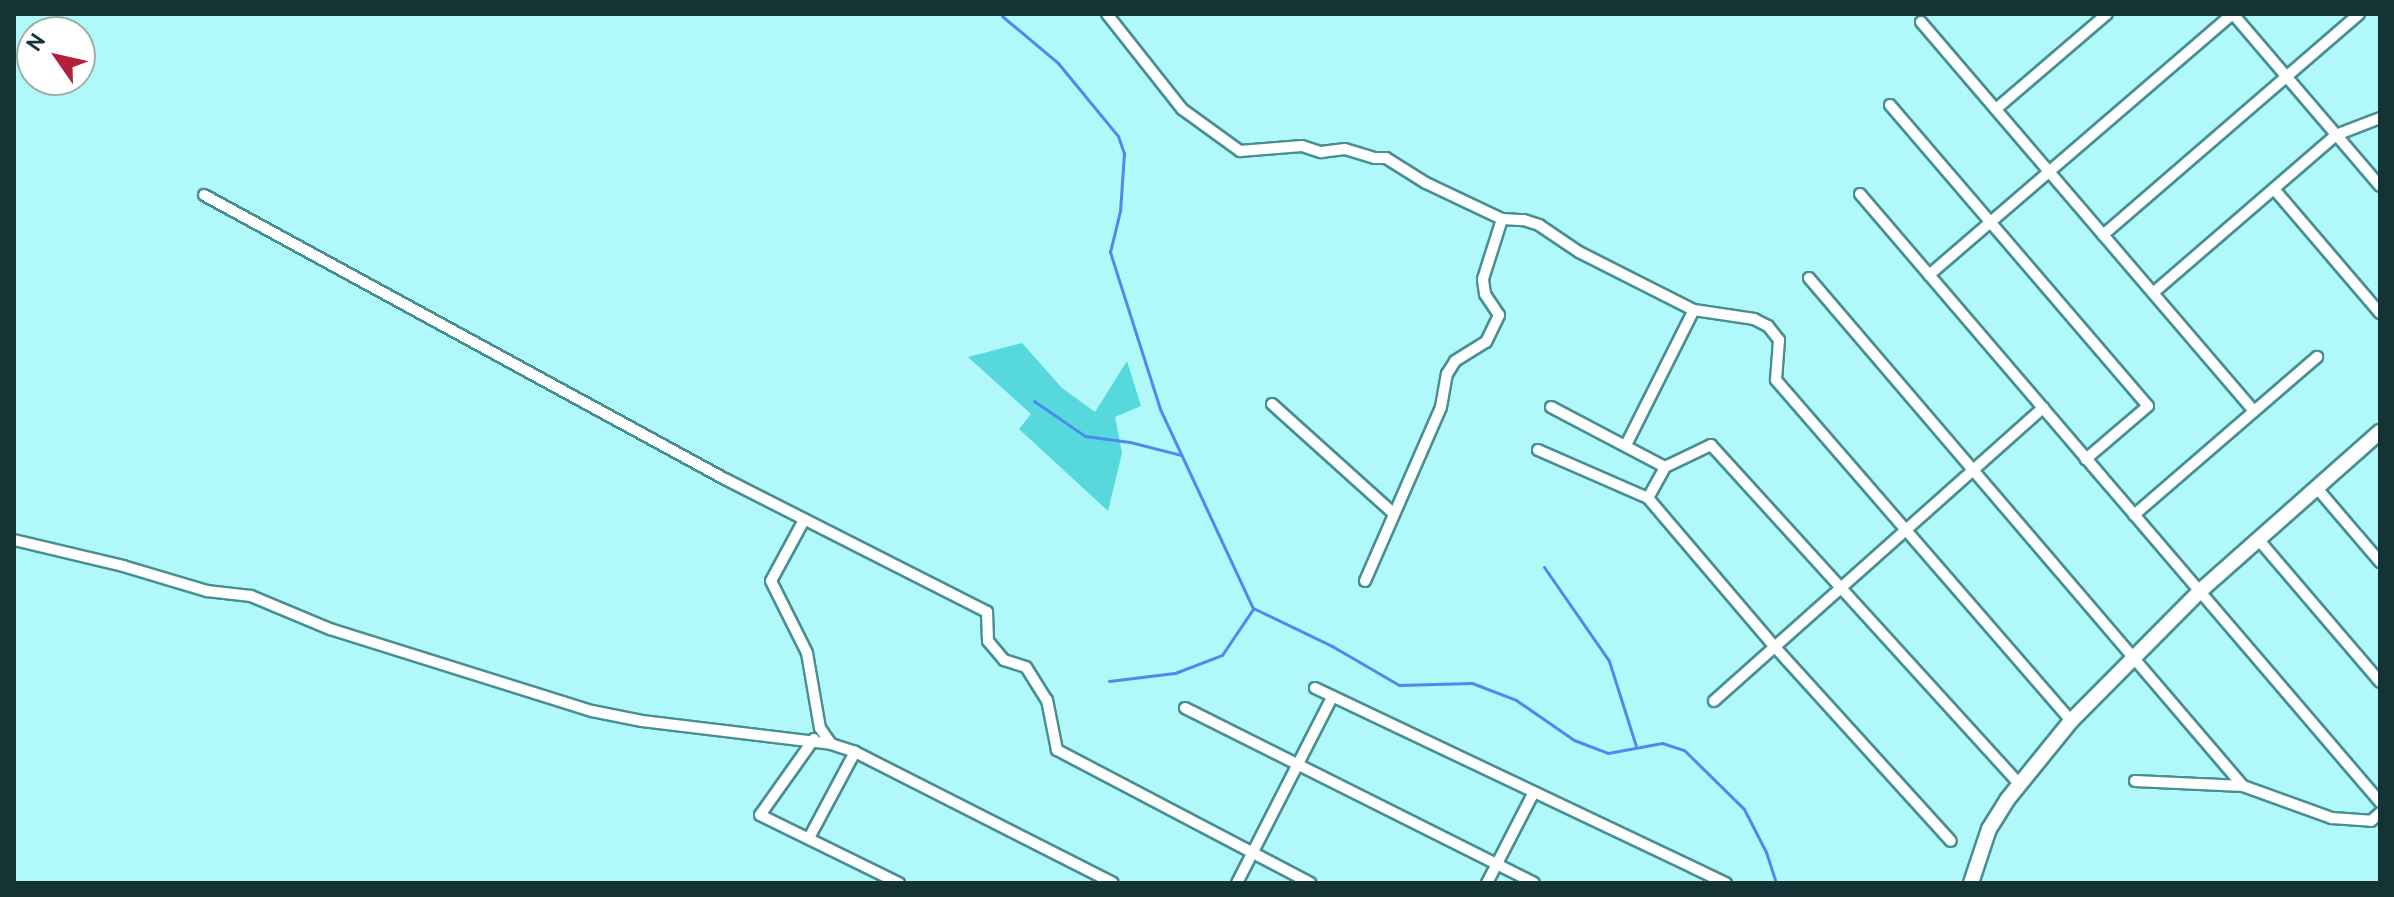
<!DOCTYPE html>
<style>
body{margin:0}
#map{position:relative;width:2394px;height:897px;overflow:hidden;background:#b0f8fa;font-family:Overpass,sans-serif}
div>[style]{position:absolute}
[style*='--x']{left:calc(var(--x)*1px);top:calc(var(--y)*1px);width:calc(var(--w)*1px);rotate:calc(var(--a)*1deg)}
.green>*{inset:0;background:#57d8dd}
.stream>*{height:3px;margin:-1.5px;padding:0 1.5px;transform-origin:1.5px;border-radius:1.5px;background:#4a8bed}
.roads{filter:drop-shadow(2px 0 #488f91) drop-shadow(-2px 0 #488f91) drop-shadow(0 2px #488f91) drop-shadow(0 -2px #488f91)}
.minor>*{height:10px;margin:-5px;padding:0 5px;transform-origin:5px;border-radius:5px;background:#fff}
.secondary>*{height:14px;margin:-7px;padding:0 7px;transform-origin:7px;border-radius:7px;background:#fff}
span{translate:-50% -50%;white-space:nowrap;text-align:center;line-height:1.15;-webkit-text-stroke:8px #fff;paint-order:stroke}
.frame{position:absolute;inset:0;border:16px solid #153334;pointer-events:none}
.north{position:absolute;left:16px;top:16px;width:80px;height:80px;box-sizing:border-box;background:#fff;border:2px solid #a1adae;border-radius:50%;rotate:304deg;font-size:22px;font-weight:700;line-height:32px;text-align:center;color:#153334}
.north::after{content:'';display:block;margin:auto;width:28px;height:36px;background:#b32039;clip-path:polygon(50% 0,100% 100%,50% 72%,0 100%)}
</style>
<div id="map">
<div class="green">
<div style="clip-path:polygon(1022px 343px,1062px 388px,1095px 412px,1127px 361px,1141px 406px,1115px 417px,1122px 453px,1108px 511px,1019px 429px,1031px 414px,968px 357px)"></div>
</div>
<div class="stream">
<div style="--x:1002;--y:16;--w:73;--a:40"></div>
<div style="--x:1058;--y:63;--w:94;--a:50.6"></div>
<div style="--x:1118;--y:136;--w:18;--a:71"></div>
<div style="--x:1124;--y:153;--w:58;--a:93.9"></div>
<div style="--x:1120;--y:211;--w:42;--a:103.7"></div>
<div style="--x:1110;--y:252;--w:165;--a:72.3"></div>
<div style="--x:1160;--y:409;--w:220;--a:65"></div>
<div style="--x:1253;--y:608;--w:88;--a:25.7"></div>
<div style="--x:1332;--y:646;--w:78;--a:30.2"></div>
<div style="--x:1399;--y:685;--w:73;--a:-1.6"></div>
<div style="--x:1472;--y:683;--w:47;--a:21.1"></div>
<div style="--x:1516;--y:700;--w:70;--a:34.6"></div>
<div style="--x:1574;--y:740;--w:36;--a:21"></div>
<div style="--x:1608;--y:753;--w:55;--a:-10.5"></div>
<div style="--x:1662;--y:743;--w:23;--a:18"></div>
<div style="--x:1684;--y:750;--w:84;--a:44.5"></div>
<div style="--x:1744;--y:809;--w:48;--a:62.9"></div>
<div style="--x:1766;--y:852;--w:33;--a:72"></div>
<div style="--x:1034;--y:401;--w:62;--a:34.5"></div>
<div style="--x:1085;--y:436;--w:45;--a:7.6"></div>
<div style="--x:1130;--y:442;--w:53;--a:14.3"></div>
<div style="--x:1544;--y:567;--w:114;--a:55.3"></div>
<div style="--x:1609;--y:661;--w:89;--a:72.4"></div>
<div style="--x:1109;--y:681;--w:66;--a:-6.9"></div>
<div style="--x:1175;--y:673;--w:50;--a:-21"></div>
<div style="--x:1222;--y:655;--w:55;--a:-56"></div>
</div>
<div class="roads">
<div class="minor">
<div style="--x:1107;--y:14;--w:121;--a:51.7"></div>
<div style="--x:1182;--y:109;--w:72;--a:35.9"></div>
<div style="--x:1240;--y:151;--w:62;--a:-4.6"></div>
<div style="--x:1302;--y:146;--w:20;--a:18"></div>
<div style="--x:1321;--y:152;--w:24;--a:-7"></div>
<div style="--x:1345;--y:149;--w:31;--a:17"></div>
<div style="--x:1375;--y:158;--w:11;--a:0"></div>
<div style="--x:1386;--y:158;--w:47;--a:32"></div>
<div style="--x:1426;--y:183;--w:84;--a:25.3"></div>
<div style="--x:1502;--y:219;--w:22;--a:3"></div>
<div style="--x:1524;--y:220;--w:16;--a:18"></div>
<div style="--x:1539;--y:225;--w:48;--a:34"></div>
<div style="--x:1579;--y:252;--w:129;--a:26.8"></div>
<div style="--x:1694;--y:310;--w:61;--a:8.5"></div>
<div style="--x:1754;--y:319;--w:16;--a:27"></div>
<div style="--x:1768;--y:326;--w:18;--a:52"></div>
<div style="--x:1779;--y:340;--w:40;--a:94.3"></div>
<div style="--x:1776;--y:380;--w:451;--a:49.1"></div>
<div style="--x:2233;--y:14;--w:226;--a:49.5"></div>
<div style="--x:1921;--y:22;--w:512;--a:49.44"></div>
<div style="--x:1890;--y:105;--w:396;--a:49.4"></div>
<div style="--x:2148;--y:406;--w:82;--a:139.5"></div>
<div style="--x:1996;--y:109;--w:146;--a:-40.6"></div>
<div style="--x:2274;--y:189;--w:163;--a:49.5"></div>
<div style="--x:1860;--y:194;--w:800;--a:49.46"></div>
<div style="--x:204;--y:195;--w:593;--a:28.6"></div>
<div style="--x:725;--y:479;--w:294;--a:26.9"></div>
<div style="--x:987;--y:612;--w:29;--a:88"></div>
<div style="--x:988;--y:641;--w:25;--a:50"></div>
<div style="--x:1004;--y:660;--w:23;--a:18"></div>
<div style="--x:1026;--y:667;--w:39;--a:58"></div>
<div style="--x:1047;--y:700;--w:51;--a:78.7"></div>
<div style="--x:1057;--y:750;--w:286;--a:27.7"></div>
<div style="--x:2103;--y:235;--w:338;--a:-40.8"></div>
<div style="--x:1929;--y:275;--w:400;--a:-40.7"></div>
<div style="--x:1809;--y:278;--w:668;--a:49.49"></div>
<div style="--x:2153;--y:293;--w:242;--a:-40.8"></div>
<div style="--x:2336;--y:135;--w:47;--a:-21.1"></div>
<div style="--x:1272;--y:404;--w:164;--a:42"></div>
<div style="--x:1551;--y:407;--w:129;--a:27.8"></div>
<div style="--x:1626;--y:445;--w:151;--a:-63.3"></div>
<div style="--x:1538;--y:450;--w:120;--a:23.6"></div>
<div style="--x:1648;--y:498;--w:194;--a:49.6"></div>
<div style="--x:1774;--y:646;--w:263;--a:47.8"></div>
<div style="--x:2316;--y:487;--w:99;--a:49.5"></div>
<div style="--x:1648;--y:498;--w:35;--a:-61"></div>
<div style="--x:1665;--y:467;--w:51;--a:-25.6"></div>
<div style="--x:1711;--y:445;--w:457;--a:47.7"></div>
<div style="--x:2134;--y:515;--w:242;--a:-40.8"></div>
<div style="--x:804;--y:520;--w:69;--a:118.4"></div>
<div style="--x:771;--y:581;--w:80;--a:63.4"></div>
<div style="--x:807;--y:653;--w:76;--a:80.2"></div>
<div style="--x:820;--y:728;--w:19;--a:55"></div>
<div style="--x:2258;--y:539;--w:188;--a:49.5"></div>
<div style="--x:14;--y:540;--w:112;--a:13.4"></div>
<div style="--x:123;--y:566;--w:88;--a:16.6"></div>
<div style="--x:207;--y:591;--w:44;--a:6.5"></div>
<div style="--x:251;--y:596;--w:86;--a:22.7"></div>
<div style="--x:330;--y:629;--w:275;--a:17.4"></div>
<div style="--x:592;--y:711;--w:51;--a:11.3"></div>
<div style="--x:642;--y:721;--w:190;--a:6.9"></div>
<div style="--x:831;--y:744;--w:25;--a:18"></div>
<div style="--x:855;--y:752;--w:289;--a:26.9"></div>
<div style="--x:1365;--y:581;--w:190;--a:-66.4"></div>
<div style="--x:1441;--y:407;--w:34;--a:-80"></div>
<div style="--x:1447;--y:374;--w:15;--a:-58"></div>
<div style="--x:1455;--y:361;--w:36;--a:-32"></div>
<div style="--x:1486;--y:342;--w:30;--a:-64"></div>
<div style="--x:1499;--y:315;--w:25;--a:-124"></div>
<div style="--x:1485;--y:294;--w:15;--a:-98"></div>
<div style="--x:1483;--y:279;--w:63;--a:-72.4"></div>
<div style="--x:1315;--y:688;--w:455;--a:25.4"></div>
<div style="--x:1714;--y:701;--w:441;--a:-41.7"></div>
<div style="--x:1185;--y:708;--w:390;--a:26.6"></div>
<div style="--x:814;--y:739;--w:93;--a:125.4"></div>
<div style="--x:760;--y:815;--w:155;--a:26.1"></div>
<div style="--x:2135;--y:781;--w:108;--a:2.7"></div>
<div style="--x:2243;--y:786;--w:95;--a:19.8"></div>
<div style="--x:2332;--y:818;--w:39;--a:4"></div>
<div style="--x:2371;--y:821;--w:12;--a:-42"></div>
<div style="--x:809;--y:838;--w:98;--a:-61.9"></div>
<div style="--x:1237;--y:883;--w:209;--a:-62.9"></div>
<div style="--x:1487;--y:883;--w:102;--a:-62.7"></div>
</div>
<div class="secondary">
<div style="--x:1971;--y:883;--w:57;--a:-71.6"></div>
<div style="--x:1989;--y:829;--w:34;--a:-58"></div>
<div style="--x:2007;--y:800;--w:102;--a:-51"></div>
<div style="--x:2071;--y:721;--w:183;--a:-45.2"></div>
<div style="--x:2200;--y:591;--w:240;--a:-41.5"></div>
</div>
</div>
<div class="frame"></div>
<div class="north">N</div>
</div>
